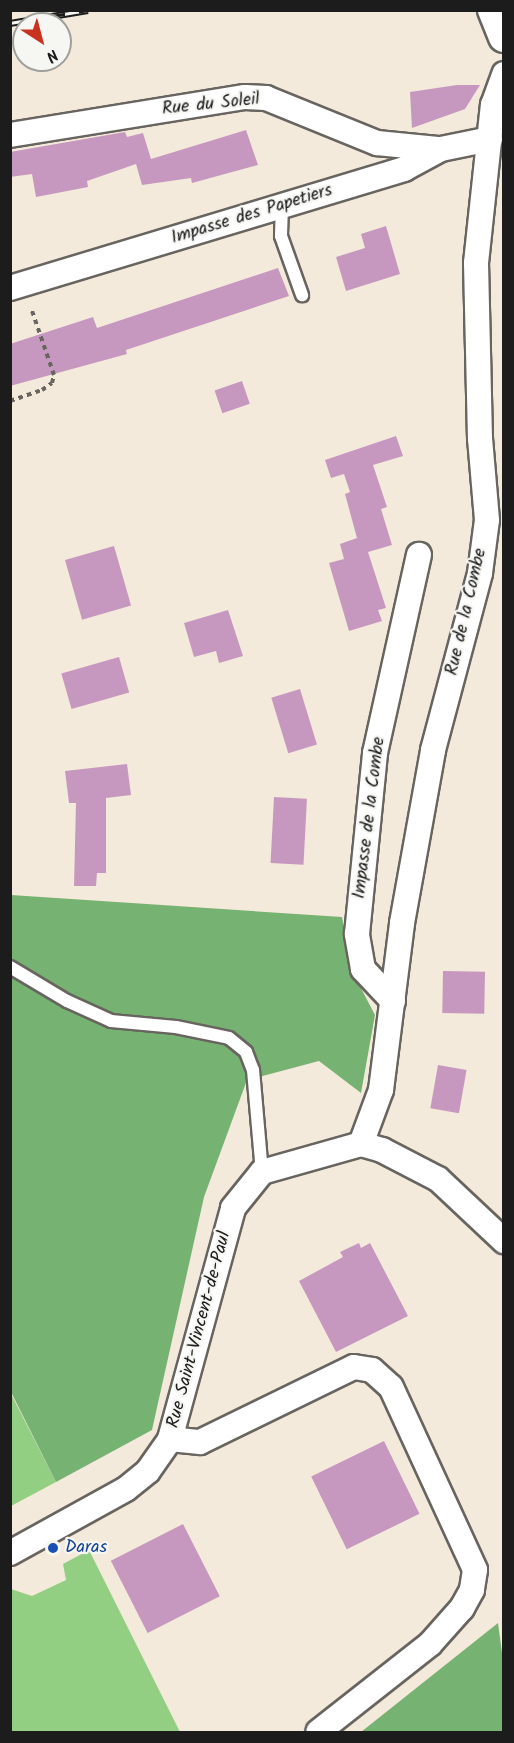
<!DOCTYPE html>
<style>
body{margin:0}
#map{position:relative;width:514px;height:1743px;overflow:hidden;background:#f4eadb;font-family:Kalam,sans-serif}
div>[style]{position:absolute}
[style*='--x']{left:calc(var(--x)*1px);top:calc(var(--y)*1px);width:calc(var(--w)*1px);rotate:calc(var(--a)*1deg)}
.green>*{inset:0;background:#93cf83}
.forest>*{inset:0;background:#76b271}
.building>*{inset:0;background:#c798bf;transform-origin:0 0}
.path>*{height:4px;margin-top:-2px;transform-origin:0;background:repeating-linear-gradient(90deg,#68645f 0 4.5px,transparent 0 9px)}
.roads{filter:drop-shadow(2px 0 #68645f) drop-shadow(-2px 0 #68645f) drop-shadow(0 2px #68645f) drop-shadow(0 -2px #68645f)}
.service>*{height:12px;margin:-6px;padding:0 6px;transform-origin:6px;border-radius:6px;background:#fff}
.minor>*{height:24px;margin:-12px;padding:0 12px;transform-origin:12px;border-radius:12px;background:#fff}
.tertiary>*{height:30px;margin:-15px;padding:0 15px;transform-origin:15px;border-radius:15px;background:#fff}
.rail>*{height:7px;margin-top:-3.5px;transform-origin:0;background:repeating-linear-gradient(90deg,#f6f6f2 0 14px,#1c1c1c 0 28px);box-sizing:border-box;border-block:2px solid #1c1c1c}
.dots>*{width:16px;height:16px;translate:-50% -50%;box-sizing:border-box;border:3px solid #f6f6f2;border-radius:50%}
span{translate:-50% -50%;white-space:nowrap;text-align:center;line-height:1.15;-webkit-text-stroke:4.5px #f6f6f2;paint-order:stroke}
.street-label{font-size:18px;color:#1c1c1c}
.transit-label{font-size:18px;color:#164399}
.left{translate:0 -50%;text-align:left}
.frame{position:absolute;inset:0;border:12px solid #1c1c1c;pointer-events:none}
.north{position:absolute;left:12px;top:12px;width:60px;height:60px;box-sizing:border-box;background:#f6f6f2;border:2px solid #9f9f9c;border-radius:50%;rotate:144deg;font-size:16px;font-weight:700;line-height:24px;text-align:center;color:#1c1c1c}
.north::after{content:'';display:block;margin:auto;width:21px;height:27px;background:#c8321e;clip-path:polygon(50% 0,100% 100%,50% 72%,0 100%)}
</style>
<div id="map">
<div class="green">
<div style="clip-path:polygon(10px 1392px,56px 1482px,11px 1506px,10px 1506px)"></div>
<div style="clip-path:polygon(89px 1550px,180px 1732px,11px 1732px,11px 1589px,32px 1596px,66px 1580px,63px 1564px)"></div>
</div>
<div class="forest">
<div style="clip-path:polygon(11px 895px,342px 917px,352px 971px,375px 1015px,361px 1093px,319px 1061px,247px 1080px,204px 1197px,152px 1430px,56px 1482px,11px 1392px)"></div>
<div style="clip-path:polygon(498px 1623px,504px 1668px,503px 1732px,361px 1732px)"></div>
</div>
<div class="building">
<div style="clip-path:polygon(457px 85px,480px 85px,465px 109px,412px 128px,410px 92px)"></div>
<div style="clip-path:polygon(246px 130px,258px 165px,192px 183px,191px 178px,142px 185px,136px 164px,87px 181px,88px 187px,36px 197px,32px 174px,10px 177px,10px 152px,125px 132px,127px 137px,143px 133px,151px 159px)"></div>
<div style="clip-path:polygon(386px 226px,400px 274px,346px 291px,336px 257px,365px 248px,361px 234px)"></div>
<div style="clip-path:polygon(278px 268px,289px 296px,126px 350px,127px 354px,10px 386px,10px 344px,93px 317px,97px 328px)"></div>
<div style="left:242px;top:381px;width:24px;height:29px;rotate:71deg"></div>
<div style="clip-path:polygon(396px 436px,403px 456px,373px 465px,387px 507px,381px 509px,392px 545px,368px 552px,386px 608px,378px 610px,382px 621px,349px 631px,329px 563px,344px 559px,340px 544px,357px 538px,345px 494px,350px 492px,344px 474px,331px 478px,325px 460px)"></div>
<div style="left:114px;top:546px;width:62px;height:51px;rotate:74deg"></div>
<div style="clip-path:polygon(228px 610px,243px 656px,219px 663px,216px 651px,194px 657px,184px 623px)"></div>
<div style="left:119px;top:657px;width:37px;height:60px;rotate:74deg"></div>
<div style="left:300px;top:689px;width:58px;height:30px;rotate:73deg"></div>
<div style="clip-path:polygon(127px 764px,131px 795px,106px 798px,106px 873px,97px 873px,96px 886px,74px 886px,76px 803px,69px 803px,65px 771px)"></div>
<div style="left:274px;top:797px;width:33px;height:66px;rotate:3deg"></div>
<div style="left:443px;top:971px;width:42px;height:42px;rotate:1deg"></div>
<div style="left:438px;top:1065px;width:29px;height:44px;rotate:10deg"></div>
<div style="clip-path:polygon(359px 1243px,361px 1248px,370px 1243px,408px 1316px,336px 1352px,299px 1281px,343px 1257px,340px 1252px)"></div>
<div style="left:384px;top:1441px;width:81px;height:81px;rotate:64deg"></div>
<div style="left:183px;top:1524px;width:81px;height:81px;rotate:63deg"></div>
</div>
<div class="path">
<div style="--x:10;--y:401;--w:34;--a:-19"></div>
<div style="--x:42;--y:390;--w:12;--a:-35"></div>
<div style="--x:52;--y:383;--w:8;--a:-76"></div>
<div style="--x:54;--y:375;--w:71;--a:-108.9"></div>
</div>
<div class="roads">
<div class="service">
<div style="--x:282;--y:206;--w:30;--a:92"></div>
<div style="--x:281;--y:236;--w:63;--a:70.4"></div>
<div style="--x:10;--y:967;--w:66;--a:30.8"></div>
<div style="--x:67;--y:1001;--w:48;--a:24.4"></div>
<div style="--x:111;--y:1021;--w:65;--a:5.3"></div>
<div style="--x:176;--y:1027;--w:54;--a:11.7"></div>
<div style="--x:229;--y:1038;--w:22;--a:39"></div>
<div style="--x:246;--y:1052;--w:19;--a:69"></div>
<div style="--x:253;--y:1070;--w:102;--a:85"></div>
</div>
<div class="minor">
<div style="--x:10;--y:135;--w:238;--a:-9.2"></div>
<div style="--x:245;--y:97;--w:21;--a:3"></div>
<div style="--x:266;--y:98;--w:120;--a:22.1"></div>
<div style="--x:377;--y:143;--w:61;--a:5.6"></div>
<div style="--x:10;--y:288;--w:412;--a:-16.8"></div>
<div style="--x:404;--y:169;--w:42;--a:-28.4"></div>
<div style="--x:441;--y:149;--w:50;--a:-11.5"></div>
<div style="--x:393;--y:1001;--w:44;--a:-133.2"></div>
<div style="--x:363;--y:969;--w:36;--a:-100"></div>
<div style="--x:357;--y:934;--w:182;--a:-84.3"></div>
<div style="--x:375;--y:753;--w:203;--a:-77.5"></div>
<div style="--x:361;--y:1144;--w:58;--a:-69.7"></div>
<div style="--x:381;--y:1090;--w:168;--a:-82.8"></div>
<div style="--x:402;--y:923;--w:176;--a:-79.8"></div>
<div style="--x:433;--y:750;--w:183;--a:-75.1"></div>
<div style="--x:480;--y:573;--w:53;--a:-82.5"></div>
<div style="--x:487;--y:520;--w:81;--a:-94.9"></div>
<div style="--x:480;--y:439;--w:176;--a:-91.3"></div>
<div style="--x:476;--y:263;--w:159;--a:-83.9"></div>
<div style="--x:493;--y:105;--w:33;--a:-70"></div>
<div style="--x:170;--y:1439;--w:30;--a:6"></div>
<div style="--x:200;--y:1442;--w:171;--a:-26"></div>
<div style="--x:354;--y:1367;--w:18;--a:9"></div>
<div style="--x:372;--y:1370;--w:25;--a:42"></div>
<div style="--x:391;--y:1387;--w:201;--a:65.3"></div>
<div style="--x:475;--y:1570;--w:20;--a:99"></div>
<div style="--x:472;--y:1590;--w:21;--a:119"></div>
<div style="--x:462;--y:1608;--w:48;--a:131.6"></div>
<div style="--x:430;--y:1644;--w:142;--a:141.8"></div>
<div style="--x:10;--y:1553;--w:132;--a:-28.9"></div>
<div style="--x:126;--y:1489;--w:28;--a:-39"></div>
<div style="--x:148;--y:1471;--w:39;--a:-55"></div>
<div style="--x:170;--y:1439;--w:239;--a:-74.7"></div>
<div style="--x:233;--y:1208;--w:46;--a:-51.1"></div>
<div style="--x:262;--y:1172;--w:103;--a:-15.8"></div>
<div style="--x:361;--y:1144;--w:22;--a:16"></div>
<div style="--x:382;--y:1150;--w:63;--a:27.4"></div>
<div style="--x:438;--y:1179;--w:91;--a:43.2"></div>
</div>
<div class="tertiary">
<div style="--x:493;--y:10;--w:29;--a:68"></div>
</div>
</div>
<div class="rail">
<div style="--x:10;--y:23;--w:79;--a:-9.5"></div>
</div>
<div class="dots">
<div style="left:53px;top:1548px;background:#1a4fb4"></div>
</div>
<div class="street-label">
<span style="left:211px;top:105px;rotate:-6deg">Rue du Soleil</span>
<span style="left:252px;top:215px;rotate:-17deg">Impasse des Papetiers</span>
<span style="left:467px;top:612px;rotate:-77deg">Rue de la Combe</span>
<span style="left:370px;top:818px;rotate:-83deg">Impasse de la Combe</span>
<span style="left:200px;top:1330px;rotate:-75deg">Rue Saint-Vincent-de-Paul</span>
</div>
<div class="transit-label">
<span class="left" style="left:65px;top:1548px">Daras</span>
</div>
<div class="frame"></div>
<div class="north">N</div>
</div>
